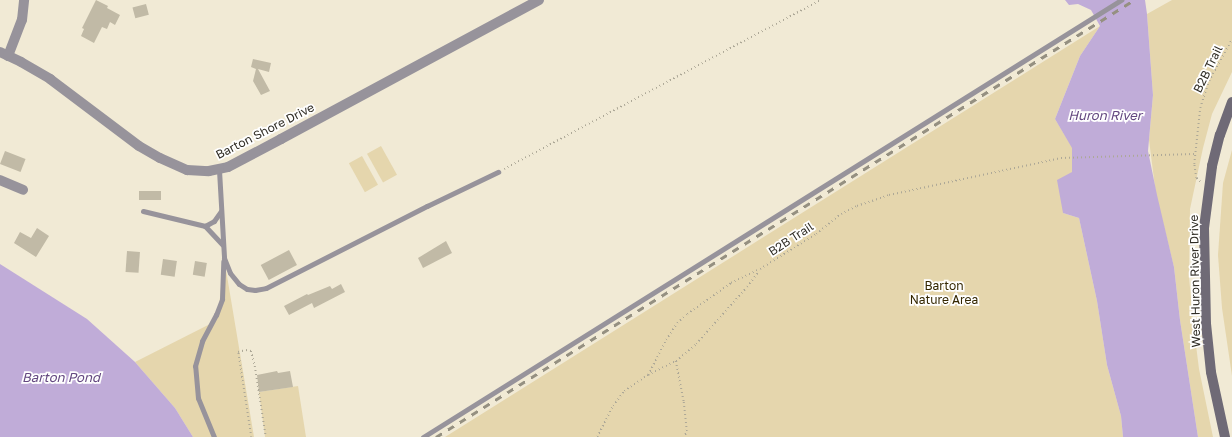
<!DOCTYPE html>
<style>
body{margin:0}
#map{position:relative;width:1232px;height:437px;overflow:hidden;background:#f1ead5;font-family:"Golos Text",sans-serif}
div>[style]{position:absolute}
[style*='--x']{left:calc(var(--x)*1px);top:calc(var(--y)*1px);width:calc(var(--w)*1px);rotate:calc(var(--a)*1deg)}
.green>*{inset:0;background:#e5d6ad;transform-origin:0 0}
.water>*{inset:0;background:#c0acd8}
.building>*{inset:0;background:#c1baa6;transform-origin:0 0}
.path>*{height:1.5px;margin-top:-0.75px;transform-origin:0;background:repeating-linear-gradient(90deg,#ada897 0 1px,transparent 0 4px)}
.lane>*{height:5px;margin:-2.5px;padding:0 2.5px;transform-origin:2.5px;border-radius:2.5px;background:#97939b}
.street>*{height:10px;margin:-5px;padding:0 5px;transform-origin:5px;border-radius:5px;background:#97939b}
.secondary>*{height:10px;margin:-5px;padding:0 5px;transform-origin:5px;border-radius:5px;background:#6f6a76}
.rail>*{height:3px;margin-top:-1.5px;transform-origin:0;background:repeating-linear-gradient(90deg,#959081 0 7px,transparent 0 14px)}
span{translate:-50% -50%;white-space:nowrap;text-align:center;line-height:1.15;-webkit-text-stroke:3.5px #fff;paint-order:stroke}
.street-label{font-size:12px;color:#302d25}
.park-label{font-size:12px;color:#342700}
.water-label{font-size:13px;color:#644880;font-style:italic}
</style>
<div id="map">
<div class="green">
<div style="clip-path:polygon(1172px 0,1232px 0,1232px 72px,1212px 114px,1203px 148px,1190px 209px,1189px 277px,1193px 321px,1199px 369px,1213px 437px,1198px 437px,1180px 320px,1174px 267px,1156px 195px,1149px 140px,1153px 95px,1147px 14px)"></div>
<div style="clip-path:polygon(1100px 26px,1080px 56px,1055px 119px,1072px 147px,1072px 172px,1063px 213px,1079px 218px,1097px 301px,1107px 365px,1121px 416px,1123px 437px,445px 437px)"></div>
<div style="left:381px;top:146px;width:33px;height:16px;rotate:61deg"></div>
<div style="clip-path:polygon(1232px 150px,1232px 376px,1222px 308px,1218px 255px,1223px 183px)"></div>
<div style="left:362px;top:156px;width:33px;height:15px;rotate:61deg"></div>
<div style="clip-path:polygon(224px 258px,254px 437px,193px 437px,175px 408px,135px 362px,212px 323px,219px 307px)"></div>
<div style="clip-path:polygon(298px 386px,306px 437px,265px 437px,259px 392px)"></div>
</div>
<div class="water">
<div style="clip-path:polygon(1065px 0,1145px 0,1147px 14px,1153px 95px,1148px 151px,1157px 195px,1174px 267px,1180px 320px,1198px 437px,1123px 437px,1121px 416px,1107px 365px,1097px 301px,1079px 218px,1063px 213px,1057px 180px,1072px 172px,1072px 148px,1055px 119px,1080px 56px,1100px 26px,1091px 10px,1078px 4px,1069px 5px)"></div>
<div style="clip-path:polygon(0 264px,87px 319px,135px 362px,175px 408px,193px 437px,0 437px)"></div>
</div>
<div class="building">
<div style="clip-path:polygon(96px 0,108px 6px,107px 8px,120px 15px,115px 25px,110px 22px,107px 29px,102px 27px,94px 43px,81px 36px,84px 29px,82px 28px)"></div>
<div style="left:146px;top:4px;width:11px;height:14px;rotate:75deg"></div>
<div style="clip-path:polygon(253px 59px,271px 63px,269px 72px,258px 69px,270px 91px,261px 95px,253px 81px,256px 69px,251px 67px)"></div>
<div style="left:5px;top:151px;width:22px;height:14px;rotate:21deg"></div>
<div style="left:161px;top:191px;width:9px;height:22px;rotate:90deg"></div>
<div style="clip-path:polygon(37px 228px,49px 236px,36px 257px,14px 243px,20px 232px,31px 238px)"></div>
<div style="clip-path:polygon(446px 241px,452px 253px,423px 268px,418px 258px)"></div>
<div style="left:289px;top:250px;width:17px;height:32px;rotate:62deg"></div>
<div style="left:127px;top:251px;width:13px;height:21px;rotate:4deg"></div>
<div style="left:163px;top:259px;width:14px;height:16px;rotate:8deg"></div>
<div style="left:195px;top:261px;width:12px;height:14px;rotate:9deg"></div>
<div style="clip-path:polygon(341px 284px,345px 292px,314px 308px,312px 303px,289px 315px,284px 306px,307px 294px,308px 295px,330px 286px,332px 289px)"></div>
<div style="clip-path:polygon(277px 371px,278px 373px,290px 371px,293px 387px,259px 392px,257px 375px)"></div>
</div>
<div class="path">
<div style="--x:504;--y:169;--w:358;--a:-28.1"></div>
<div style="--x:1200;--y:182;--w:6;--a:-135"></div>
<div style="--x:1196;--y:178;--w:14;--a:-98"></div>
<div style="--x:1194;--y:164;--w:56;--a:-83.9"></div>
<div style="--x:1200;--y:108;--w:28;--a:-72"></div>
<div style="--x:1209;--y:81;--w:48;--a:-61.3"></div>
<div style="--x:676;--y:361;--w:42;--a:79"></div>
<div style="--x:684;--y:402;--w:28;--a:84"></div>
<div style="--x:687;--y:430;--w:7;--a:106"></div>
<div style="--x:648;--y:375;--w:31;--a:-27"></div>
<div style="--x:676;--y:361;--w:26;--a:-40"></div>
<div style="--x:696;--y:344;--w:76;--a:-48.2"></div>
<div style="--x:747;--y:287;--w:20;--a:-53"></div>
<div style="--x:251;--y:437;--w:86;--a:-98.7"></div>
<div style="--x:238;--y:352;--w:8;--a:-14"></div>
<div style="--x:246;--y:350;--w:5;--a:11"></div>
<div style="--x:251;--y:351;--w:16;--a:75"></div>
<div style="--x:255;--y:366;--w:72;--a:81.2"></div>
<div style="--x:597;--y:437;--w:35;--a:-63"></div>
<div style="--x:613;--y:406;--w:19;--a:-54"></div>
<div style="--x:624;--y:391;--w:29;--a:-34"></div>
<div style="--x:648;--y:375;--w:39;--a:-63"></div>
<div style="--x:666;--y:340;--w:20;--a:-57"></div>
<div style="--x:677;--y:323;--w:13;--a:-42"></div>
<div style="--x:687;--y:314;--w:54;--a:-35.2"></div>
<div style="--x:731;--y:283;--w:32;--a:-26"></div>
<div style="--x:760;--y:269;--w:66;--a:-32"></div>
<div style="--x:816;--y:234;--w:32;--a:-39"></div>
<div style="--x:841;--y:214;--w:18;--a:-27"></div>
<div style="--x:857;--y:206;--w:34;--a:-19"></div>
<div style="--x:889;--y:195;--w:176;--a:-12.1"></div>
<div style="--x:1061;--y:158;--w:133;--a:-1.7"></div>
</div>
<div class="lane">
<div style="--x:219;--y:170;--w:88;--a:86.7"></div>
<div style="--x:224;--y:258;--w:16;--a:68"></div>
<div style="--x:230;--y:273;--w:14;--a:51"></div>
<div style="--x:239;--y:284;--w:9;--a:32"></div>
<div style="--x:247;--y:289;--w:8;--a:7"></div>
<div style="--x:255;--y:290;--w:11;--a:-10"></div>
<div style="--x:266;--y:288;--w:181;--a:-27"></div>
<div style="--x:427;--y:206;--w:79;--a:-25.6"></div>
<div style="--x:143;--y:211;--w:64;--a:13.6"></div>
<div style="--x:205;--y:226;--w:10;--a:-29"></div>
<div style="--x:214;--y:221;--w:12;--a:-55"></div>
<div style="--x:205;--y:226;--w:25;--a:47"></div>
<div style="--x:214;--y:437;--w:42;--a:-112.3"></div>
<div style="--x:198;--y:398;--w:32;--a:-95"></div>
<div style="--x:195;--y:366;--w:26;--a:-74"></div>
<div style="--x:202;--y:341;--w:30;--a:-62"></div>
<div style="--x:216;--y:315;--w:17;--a:-69"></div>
<div style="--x:222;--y:299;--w:38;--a:-88"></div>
<div style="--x:423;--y:437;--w:824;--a:-32.05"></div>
</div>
<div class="street">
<div style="--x:0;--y:52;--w:23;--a:25"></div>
<div style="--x:21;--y:62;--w:34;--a:30"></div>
<div style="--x:50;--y:79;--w:111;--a:37"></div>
<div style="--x:139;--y:146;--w:24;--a:30"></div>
<div style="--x:160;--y:158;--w:30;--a:24"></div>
<div style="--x:187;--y:170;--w:22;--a:3"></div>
<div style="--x:209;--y:171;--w:19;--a:-12"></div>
<div style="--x:228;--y:167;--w:60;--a:-27.8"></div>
<div style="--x:281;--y:139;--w:293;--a:-28.3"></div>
<div style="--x:8;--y:56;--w:39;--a:-69"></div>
<div style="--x:22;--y:20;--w:20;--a:-84"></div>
<div style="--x:0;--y:180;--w:25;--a:23"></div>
</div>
<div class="secondary">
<div style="--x:1225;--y:437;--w:66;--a:-102.2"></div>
<div style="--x:1211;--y:372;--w:48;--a:-95.9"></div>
<div style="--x:1206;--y:324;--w:96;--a:-91.2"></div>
<div style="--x:1204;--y:228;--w:63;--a:-82.6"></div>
<div style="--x:1212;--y:166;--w:32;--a:-76"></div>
<div style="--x:1220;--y:135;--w:35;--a:-70"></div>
</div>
<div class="rail">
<div style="--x:436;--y:437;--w:824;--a:-32.05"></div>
</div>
<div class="street-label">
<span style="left:1208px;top:69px;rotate:-64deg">B2B Trail</span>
<span style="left:265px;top:131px;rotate:-27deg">Barton Shore Drive</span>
<span style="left:791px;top:239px;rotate:-33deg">B2B Trail</span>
<span style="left:1195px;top:281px;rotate:-91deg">West Huron River Drive</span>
</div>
<div class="park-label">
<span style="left:944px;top:293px">Barton<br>Nature Area</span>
</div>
<div class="water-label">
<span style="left:1105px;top:115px">Huron River</span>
<span style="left:61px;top:377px">Barton Pond</span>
</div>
</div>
